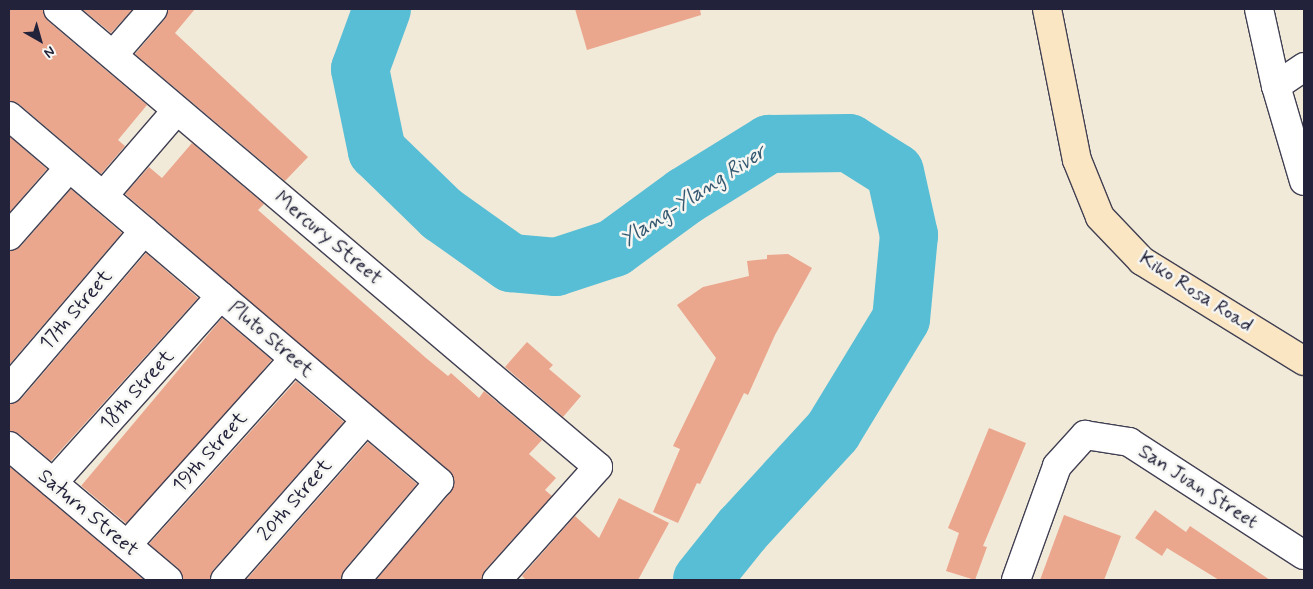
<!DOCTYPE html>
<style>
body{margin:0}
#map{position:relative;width:1313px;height:589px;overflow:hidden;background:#f2ead8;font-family:Mynerve,sans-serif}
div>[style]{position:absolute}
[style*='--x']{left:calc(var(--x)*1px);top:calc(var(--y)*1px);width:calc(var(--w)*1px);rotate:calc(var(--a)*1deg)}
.river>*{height:58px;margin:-29px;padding:0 29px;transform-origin:29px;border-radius:29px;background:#58bed6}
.building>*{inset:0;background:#eba68e;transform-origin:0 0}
.roads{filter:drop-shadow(1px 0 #414053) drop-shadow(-1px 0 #414053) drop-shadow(0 1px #414053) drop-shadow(0 -1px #414053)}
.street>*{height:28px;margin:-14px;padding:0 14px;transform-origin:14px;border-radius:14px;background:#fff}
.secondary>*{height:28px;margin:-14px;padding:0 14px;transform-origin:14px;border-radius:14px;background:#fbe6c4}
span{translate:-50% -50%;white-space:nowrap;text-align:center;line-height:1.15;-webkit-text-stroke:5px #f6f6f2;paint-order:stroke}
.street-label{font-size:20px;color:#22223b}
.water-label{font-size:21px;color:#355971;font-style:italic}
.frame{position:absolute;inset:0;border:10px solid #22223b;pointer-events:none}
.north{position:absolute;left:15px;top:15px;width:50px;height:50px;-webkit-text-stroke:4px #f6f6f2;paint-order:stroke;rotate:142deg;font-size:14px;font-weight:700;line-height:20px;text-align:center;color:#22223b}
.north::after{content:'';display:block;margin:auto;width:18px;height:22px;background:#22223b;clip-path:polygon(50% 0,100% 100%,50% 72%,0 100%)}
</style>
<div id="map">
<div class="river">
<div style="--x:382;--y:9;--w:64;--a:110.1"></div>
<div style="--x:360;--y:69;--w:84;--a:78.3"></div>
<div style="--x:377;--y:151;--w:91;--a:44.1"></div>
<div style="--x:442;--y:214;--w:85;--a:35.4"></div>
<div style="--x:511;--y:263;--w:45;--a:5.1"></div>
<div style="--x:556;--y:267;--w:61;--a:-18.1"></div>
<div style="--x:614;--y:248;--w:88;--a:-36.2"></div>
<div style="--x:685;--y:196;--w:99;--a:-31.8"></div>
<div style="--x:769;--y:144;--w:80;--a:-0.7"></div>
<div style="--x:849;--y:143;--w:54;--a:32.2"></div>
<div style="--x:895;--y:172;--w:65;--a:77.5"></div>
<div style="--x:909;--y:235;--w:84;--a:95.4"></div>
<div style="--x:901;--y:319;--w:131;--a:121.3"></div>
<div style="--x:833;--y:431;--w:134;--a:132.6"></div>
<div style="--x:742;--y:530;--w:64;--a:128.7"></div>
</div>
<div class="building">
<div style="clip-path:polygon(9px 9px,43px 9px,48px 21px,147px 105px,118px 140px,125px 146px,101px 174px,19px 104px,9px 101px)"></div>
<div style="clip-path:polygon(82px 9px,133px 9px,111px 33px)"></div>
<div style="clip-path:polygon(168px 9px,195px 9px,175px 33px,308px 157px,285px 181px,135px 54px,165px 19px)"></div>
<div style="clip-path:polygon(575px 9px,700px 9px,701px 15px,587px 50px)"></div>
<div style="clip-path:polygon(9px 136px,47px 169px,9px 213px)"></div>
<div style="clip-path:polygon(192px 143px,264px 204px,258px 210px,426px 358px,448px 376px,451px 373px,479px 398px,484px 391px,542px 440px,529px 454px,556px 478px,545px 490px,552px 496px,485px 570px,481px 580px,376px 580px,451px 492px,453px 476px,125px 194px,149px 167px,162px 178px)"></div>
<div style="clip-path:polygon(71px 189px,122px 233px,9px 365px,9px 251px,21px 246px)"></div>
<div style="clip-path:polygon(146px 253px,198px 298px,51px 461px,19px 434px,9px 431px,9px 404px,21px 399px)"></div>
<div style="clip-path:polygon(788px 254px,812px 268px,775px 335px,748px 395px,744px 393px,700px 484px,697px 483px,678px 523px,653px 512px,680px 449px,673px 446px,716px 358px,677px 305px,703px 287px,749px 276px,747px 261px,767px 259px,767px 255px)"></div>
<div style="left:222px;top:318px;width:65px;height:219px;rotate:40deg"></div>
<div style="clip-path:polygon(527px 342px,553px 365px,549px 369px,581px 396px,563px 417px,505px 367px)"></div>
<div style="clip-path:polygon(296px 381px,344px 422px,213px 570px,210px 580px,183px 580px,178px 568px,149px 544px)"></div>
<div style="clip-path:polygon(989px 428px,1026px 443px,983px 546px,987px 547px,975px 580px,946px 571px,959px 533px,948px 528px)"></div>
<div style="clip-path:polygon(368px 442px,417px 484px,344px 570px,341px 580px,246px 580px)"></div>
<div style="clip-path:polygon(9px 466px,144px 580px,9px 580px)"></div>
<div style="clip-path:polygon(619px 498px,669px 523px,638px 580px,526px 580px,522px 576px,575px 516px,599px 538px)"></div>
<div style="clip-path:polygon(1155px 510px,1186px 532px,1190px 526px,1270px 580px,1219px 580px,1167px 548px,1162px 556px,1135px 538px)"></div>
<div style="clip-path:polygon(1064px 515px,1121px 536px,1104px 580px,1040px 580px)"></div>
</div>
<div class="roads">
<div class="street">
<div style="--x:58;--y:9;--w:708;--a:40.3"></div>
<div style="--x:598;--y:467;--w:152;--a:131.8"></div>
<div style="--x:1259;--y:9;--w:79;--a:77.6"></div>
<div style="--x:1276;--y:86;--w:99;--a:73.6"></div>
<div style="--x:113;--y:55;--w:61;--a:-49"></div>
<div style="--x:1276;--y:86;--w:34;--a:-34"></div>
<div style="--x:9;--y:116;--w:565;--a:40.4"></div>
<div style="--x:439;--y:482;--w:128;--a:130.3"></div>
<div style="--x:103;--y:196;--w:113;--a:-49.3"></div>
<div style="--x:9;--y:236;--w:91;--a:-48.6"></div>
<div style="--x:9;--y:389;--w:208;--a:-49.5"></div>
<div style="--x:9;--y:446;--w:208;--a:40.1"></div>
<div style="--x:53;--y:483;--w:251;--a:-48.1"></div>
<div style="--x:127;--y:545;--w:250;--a:-48.1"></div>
<div style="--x:225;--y:580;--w:213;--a:-48.6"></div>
<div style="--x:1016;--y:580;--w:121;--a:-70.2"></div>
<div style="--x:1057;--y:466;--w:42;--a:-47.9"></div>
<div style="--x:1085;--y:435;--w:45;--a:9"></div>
<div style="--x:1129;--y:442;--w:208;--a:32.9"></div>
</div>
<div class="secondary">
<div style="--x:1047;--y:9;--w:154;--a:78.8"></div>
<div style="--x:1077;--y:160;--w:61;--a:68"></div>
<div style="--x:1100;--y:217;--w:61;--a:46.3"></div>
<div style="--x:1142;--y:261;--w:190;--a:31.7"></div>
</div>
</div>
<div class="street-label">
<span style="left:328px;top:238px;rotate:40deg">Mercury Street</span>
<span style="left:1196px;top:292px;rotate:33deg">Kiko Rosa Road</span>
<span style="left:76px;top:310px;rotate:-49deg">17th Street</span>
<span style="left:271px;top:339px;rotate:41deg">Pluto Street</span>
<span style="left:137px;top:390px;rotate:-48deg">18th Street</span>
<span style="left:210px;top:452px;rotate:-48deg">19th Street</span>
<span style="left:1198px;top:487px;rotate:33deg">San Juan Street</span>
<span style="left:295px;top:500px;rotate:-49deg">20th Street</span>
<span style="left:88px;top:513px;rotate:40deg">Saturn Street</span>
</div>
<div class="water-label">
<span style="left:693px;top:196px;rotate:-33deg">Ylang-Ylang River</span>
</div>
<div class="frame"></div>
<div class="north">N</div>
</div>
